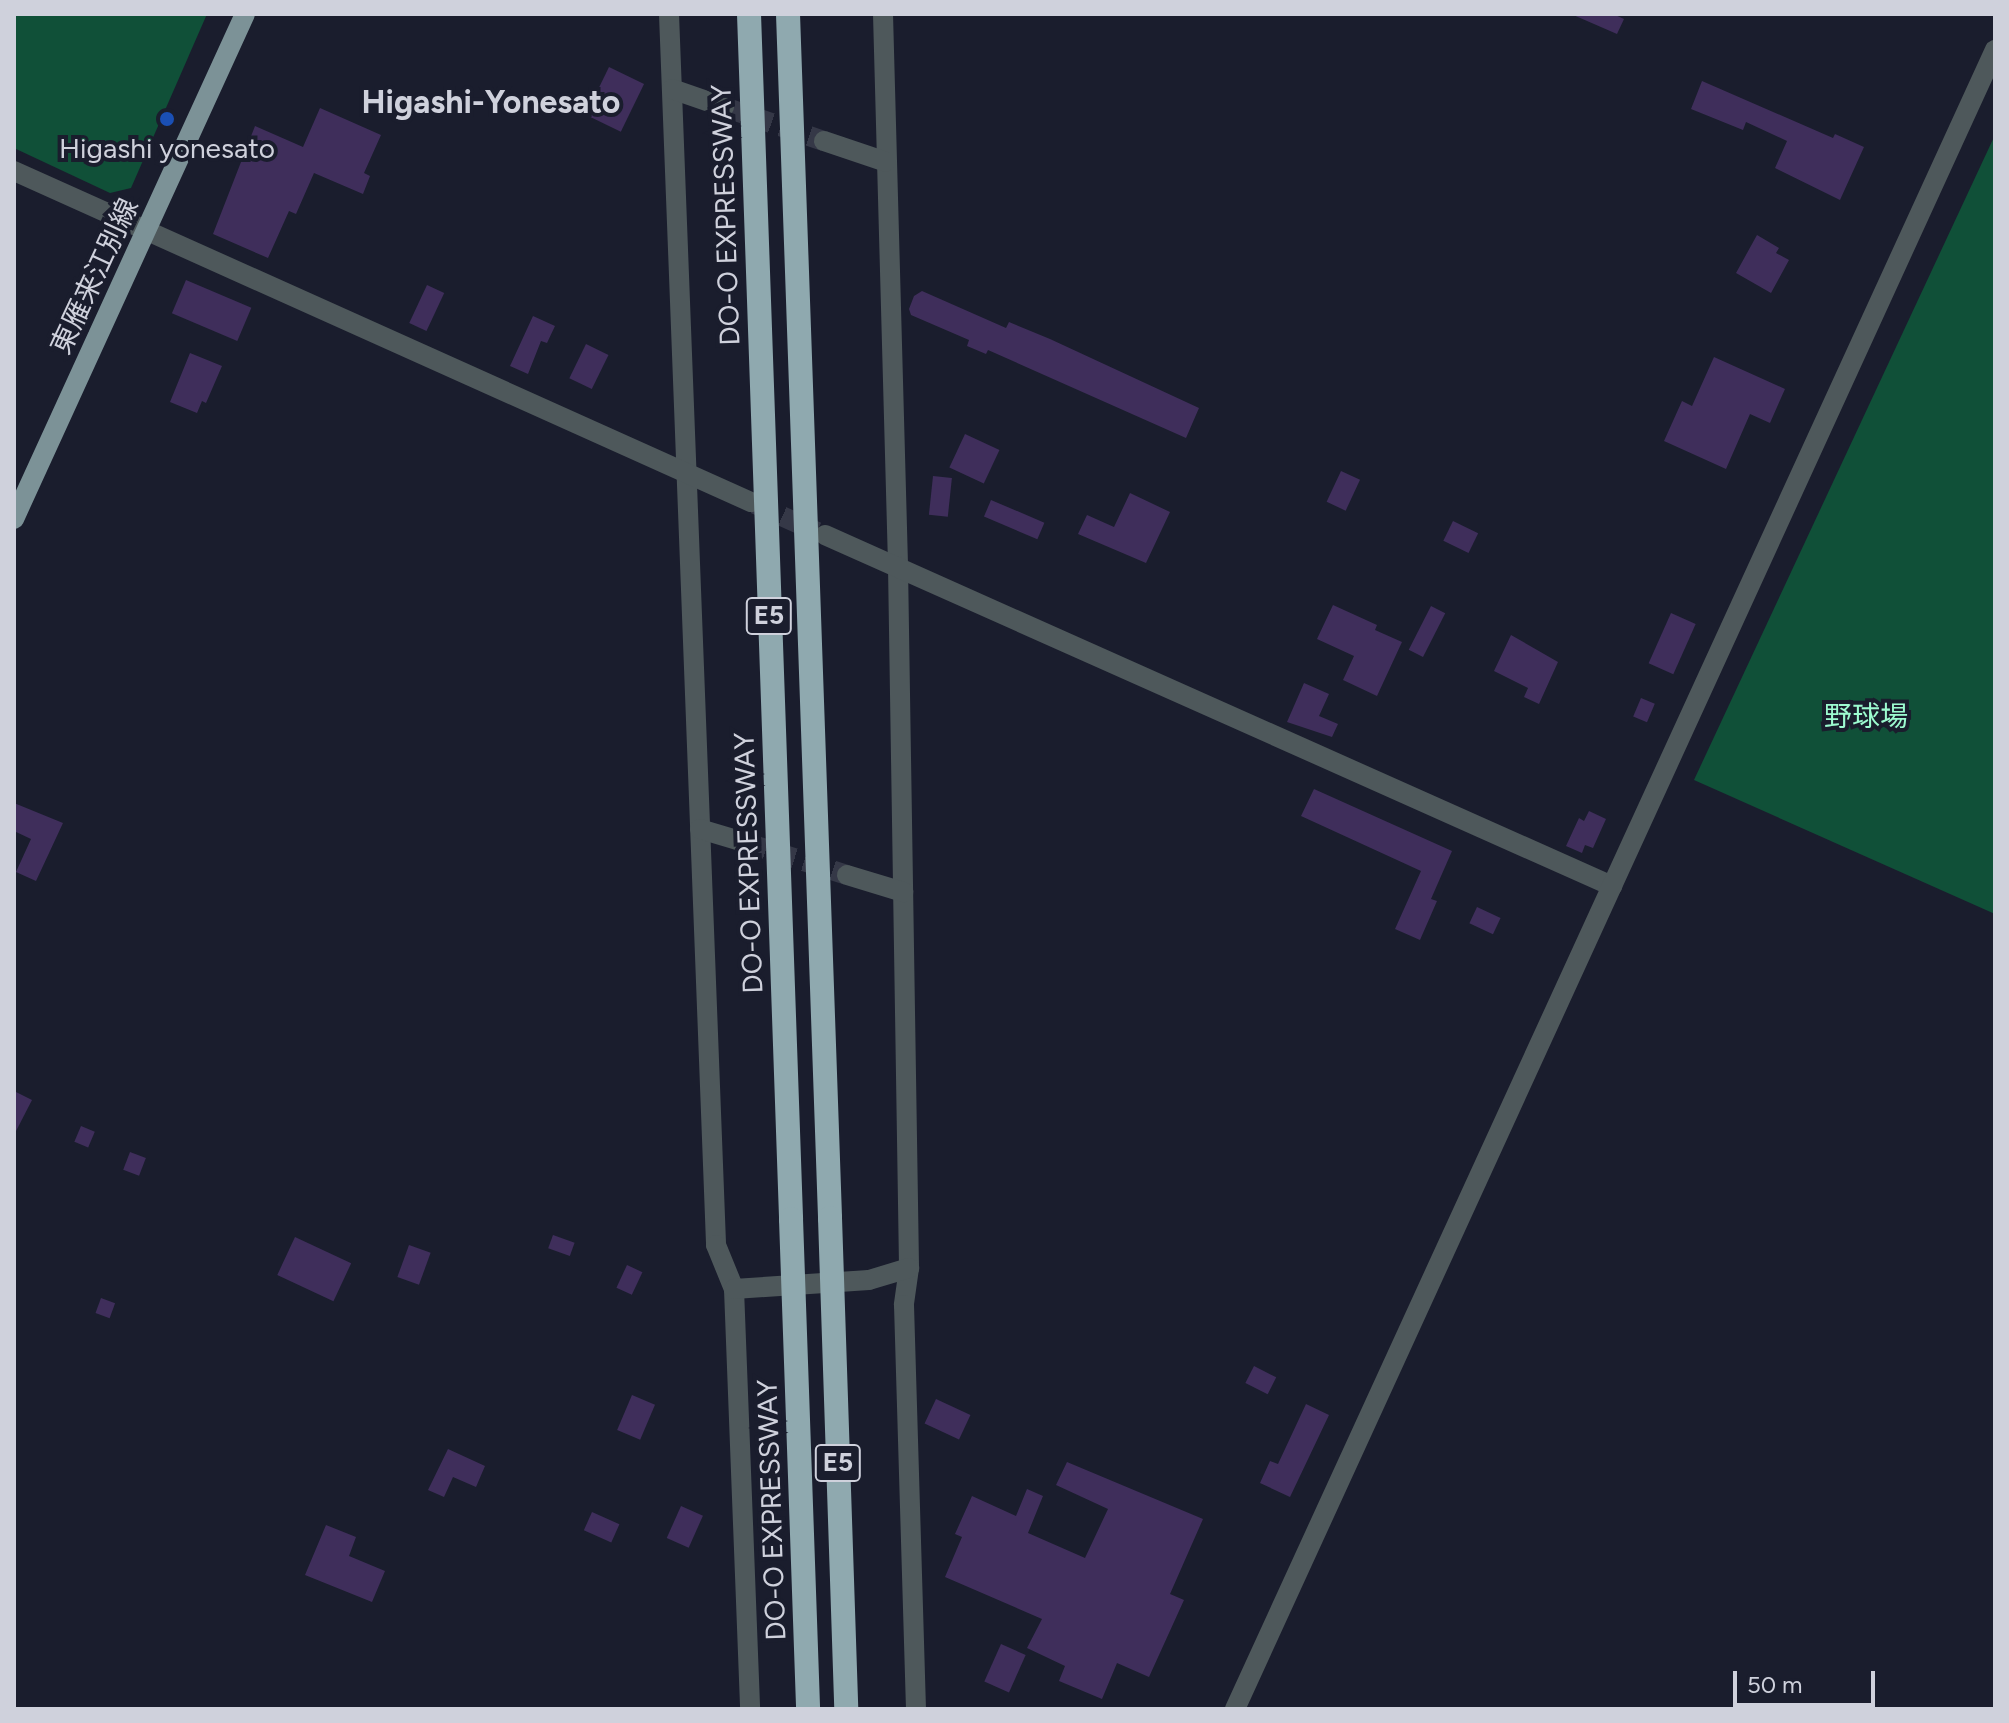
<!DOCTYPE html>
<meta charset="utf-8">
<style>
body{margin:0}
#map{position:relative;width:2009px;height:1723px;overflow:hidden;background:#1a1d2d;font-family:Figtree,"Noto Sans JP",sans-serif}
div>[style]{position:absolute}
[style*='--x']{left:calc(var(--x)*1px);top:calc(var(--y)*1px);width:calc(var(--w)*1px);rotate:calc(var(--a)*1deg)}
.green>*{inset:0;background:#105038}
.building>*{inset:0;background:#3f2e5b;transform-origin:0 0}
.minor-tunnel>*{height:20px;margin-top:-10px;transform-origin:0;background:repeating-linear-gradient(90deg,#353847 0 20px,transparent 0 30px)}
.minor>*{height:20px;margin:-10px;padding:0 10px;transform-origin:10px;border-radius:10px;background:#4e585b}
.major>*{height:20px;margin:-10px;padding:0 10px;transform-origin:10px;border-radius:10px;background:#7c9297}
.highway>*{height:24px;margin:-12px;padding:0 12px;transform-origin:12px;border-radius:12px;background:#8fa9af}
.highway-bridge>*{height:24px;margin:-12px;padding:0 12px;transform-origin:12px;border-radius:12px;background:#8fa9af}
.dots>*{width:22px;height:22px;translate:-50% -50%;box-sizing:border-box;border:4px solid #1a1d2d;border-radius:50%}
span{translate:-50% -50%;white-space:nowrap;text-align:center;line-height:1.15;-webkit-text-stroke:8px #1a1d2d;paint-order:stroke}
.shield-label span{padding:2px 6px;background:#1a1d2d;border:2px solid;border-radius:6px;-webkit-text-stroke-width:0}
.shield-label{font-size:26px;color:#cfd1dc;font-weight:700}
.poi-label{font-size:28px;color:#cfd1dc}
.street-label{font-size:28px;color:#cfd1dc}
.park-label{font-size:28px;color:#9dfbd0}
.quarter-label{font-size:32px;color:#cfd1dc;font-weight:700}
.frame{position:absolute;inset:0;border:16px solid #cfd1dc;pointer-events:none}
.scale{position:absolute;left:1733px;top:1671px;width:142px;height:36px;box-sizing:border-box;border:4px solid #cfd1dc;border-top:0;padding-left:10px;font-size:24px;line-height:28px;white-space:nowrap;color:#cfd1dc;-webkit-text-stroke:6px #1a1d2d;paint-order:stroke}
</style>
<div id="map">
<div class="green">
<div style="clip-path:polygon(14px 14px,207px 14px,131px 188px,110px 193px,14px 148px)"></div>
<div style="clip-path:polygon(1995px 135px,1995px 914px,1694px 780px)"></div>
</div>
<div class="building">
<div style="clip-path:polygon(1571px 14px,1613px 14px,1624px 19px,1617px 34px)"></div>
<div style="left:609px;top:67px;width:39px;height:53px;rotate:26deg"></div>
<div style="clip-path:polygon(1702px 81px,1833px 138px,1835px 134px,1864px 147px,1840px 200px,1775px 168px,1787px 141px,1746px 122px,1743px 130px,1691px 109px)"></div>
<div style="clip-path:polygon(320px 108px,381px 135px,364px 173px,370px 176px,363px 194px,314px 173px,296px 214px,289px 211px,268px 258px,213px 234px,255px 126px,303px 147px)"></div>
<div style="clip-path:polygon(1757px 235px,1779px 248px,1776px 253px,1789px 260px,1771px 293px,1736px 273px)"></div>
<div style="left:186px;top:280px;width:71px;height:36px;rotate:23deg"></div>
<div style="left:427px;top:285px;width:19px;height:42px;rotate:25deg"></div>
<div style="clip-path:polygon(922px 291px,1006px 328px,1009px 322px,1050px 339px,1199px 408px,1186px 438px,988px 350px,986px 354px,967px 346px,969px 340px,911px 315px,909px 309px,914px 296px)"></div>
<div style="clip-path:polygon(533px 316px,555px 326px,547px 343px,541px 341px,528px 374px,510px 366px)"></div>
<div style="left:586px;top:344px;width:25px;height:38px;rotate:26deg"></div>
<div style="clip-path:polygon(190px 353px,222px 366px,206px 403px,202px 401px,197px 413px,170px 402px)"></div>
<div style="clip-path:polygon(1714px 357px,1785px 389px,1770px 423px,1750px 414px,1726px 469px,1664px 441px,1682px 401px,1692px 406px)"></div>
<div style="left:965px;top:434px;width:38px;height:37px;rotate:25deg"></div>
<div style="left:1341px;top:471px;width:21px;height:34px;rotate:25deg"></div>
<div style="left:933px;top:476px;width:19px;height:39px;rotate:6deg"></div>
<div style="clip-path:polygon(1130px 493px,1170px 512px,1146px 563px,1078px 534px,1087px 515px,1114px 527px)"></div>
<div style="left:991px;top:500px;width:58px;height:18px;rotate:23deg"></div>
<div style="left:1453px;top:521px;width:28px;height:22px;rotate:26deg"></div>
<div style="clip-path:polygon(1333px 605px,1377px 625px,1375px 630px,1402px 642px,1377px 696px,1343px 680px,1354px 656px,1317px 639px)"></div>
<div style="left:1431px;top:606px;width:16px;height:49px;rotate:27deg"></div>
<div style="left:1671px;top:613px;width:27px;height:55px;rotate:24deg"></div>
<div style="clip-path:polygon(1511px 635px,1558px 662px,1539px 704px,1524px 697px,1528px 688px,1494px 671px)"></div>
<div style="clip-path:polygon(1304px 683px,1329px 694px,1319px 716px,1338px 724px,1332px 737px,1287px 722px)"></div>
<div style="left:1641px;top:698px;width:15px;height:20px;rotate:23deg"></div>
<div style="clip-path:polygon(1314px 789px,1452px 851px,1431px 899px,1437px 901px,1420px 940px,1395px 929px,1421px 871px,1301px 816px)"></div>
<div style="clip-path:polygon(14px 803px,63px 823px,36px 881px,16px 872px,31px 839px,14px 831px)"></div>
<div style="clip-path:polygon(1589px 811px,1606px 819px,1593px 848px,1585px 845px,1582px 853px,1566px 846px,1579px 818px,1584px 821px)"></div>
<div style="left:1477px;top:907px;width:26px;height:18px;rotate:25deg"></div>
<div style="clip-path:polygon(14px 1091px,32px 1100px,14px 1135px)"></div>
<div style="left:81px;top:1126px;width:15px;height:17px;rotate:23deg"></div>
<div style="left:130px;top:1152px;width:17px;height:19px;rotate:21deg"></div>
<div style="left:553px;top:1235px;width:23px;height:14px;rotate:20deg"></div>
<div style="left:295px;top:1237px;width:62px;height:42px;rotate:25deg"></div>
<div style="left:409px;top:1245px;width:23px;height:34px;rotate:20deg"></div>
<div style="left:627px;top:1265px;width:17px;height:25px;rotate:25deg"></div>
<div style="left:101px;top:1298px;width:15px;height:16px;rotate:20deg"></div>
<div style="left:1254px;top:1366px;width:25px;height:19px;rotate:27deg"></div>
<div style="left:632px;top:1395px;width:25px;height:38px;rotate:23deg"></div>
<div style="left:936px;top:1399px;width:38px;height:27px;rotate:25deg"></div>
<div style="clip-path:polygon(1306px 1404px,1329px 1415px,1290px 1497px,1260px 1483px,1270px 1461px,1278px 1464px)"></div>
<div style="clip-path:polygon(448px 1449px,485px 1466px,476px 1487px,453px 1477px,444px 1497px,428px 1490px)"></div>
<div style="clip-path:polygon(1067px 1462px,1203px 1519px,1170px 1594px,1184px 1600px,1149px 1677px,1117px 1663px,1102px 1699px,1059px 1681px,1065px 1666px,1027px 1648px,1042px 1619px,945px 1577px,962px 1537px,955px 1534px,972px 1496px,1016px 1516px,1027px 1489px,1043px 1496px,1028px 1533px,1085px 1558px,1108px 1509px,1056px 1485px)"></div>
<div style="left:681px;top:1506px;width:24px;height:35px;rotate:24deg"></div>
<div style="left:592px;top:1512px;width:30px;height:20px;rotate:24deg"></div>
<div style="clip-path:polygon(326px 1525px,356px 1537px,349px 1556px,385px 1571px,372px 1602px,305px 1575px)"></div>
<div style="left:1001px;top:1644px;width:27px;height:41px;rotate:24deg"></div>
</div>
<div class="minor-tunnel">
<div style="--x:724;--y:107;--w:106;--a:18.8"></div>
<div style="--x:755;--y:504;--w:68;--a:24.3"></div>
<div style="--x:747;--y:843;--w:105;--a:17.7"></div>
</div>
<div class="minor">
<div style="--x:669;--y:14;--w:1232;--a:87.81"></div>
<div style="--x:716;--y:1245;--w:48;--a:67.8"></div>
<div style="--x:734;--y:1289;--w:420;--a:87.8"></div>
<div style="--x:883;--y:14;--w:552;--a:88.44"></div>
<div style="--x:898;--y:566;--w:702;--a:89.1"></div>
<div style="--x:909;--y:1268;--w:37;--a:98"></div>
<div style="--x:904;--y:1305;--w:404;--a:88.3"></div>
<div style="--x:672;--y:89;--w:55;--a:19.1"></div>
<div style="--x:824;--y:141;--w:65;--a:18.7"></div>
<div style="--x:14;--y:171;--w:808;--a:24.19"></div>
<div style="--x:825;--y:535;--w:862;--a:24.04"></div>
<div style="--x:700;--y:829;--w:49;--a:16.6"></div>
<div style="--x:847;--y:875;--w:59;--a:16.9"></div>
<div style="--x:734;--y:1289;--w:135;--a:-3.8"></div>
<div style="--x:869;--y:1280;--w:42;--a:-16.7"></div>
<div style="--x:1235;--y:1709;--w:1825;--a:-65.39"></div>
</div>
<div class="major">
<div style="--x:14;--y:519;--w:555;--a:-65.42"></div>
</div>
<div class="highway">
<div style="--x:749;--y:14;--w:1206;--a:88"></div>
<div style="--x:788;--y:14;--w:1205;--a:88"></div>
</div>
<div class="highway-bridge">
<div style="--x:830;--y:1218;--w:491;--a:88.1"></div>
<div style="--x:791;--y:1219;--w:490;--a:88"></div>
</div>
<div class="dots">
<div style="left:167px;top:119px;background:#1a4fb4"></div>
</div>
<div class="shield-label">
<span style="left:769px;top:616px">E5</span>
<span style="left:838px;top:1463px">E5</span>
</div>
<div class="poi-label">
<span style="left:167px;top:148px">Higashi yonesato</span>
</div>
<div class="street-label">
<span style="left:725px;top:215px;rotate:-92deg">DO-O EXPRESSWAY</span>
<span style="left:94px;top:276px;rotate:-65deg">東雁来江別線</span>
<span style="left:748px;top:863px;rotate:-92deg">DO-O EXPRESSWAY</span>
<span style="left:771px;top:1510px;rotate:-92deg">DO-O EXPRESSWAY</span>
</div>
<div class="park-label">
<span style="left:1866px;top:716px">野球場</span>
</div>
<div class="quarter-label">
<span style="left:491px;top:102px">Higashi-Yonesato</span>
</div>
<div class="frame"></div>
<div class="scale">50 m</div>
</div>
